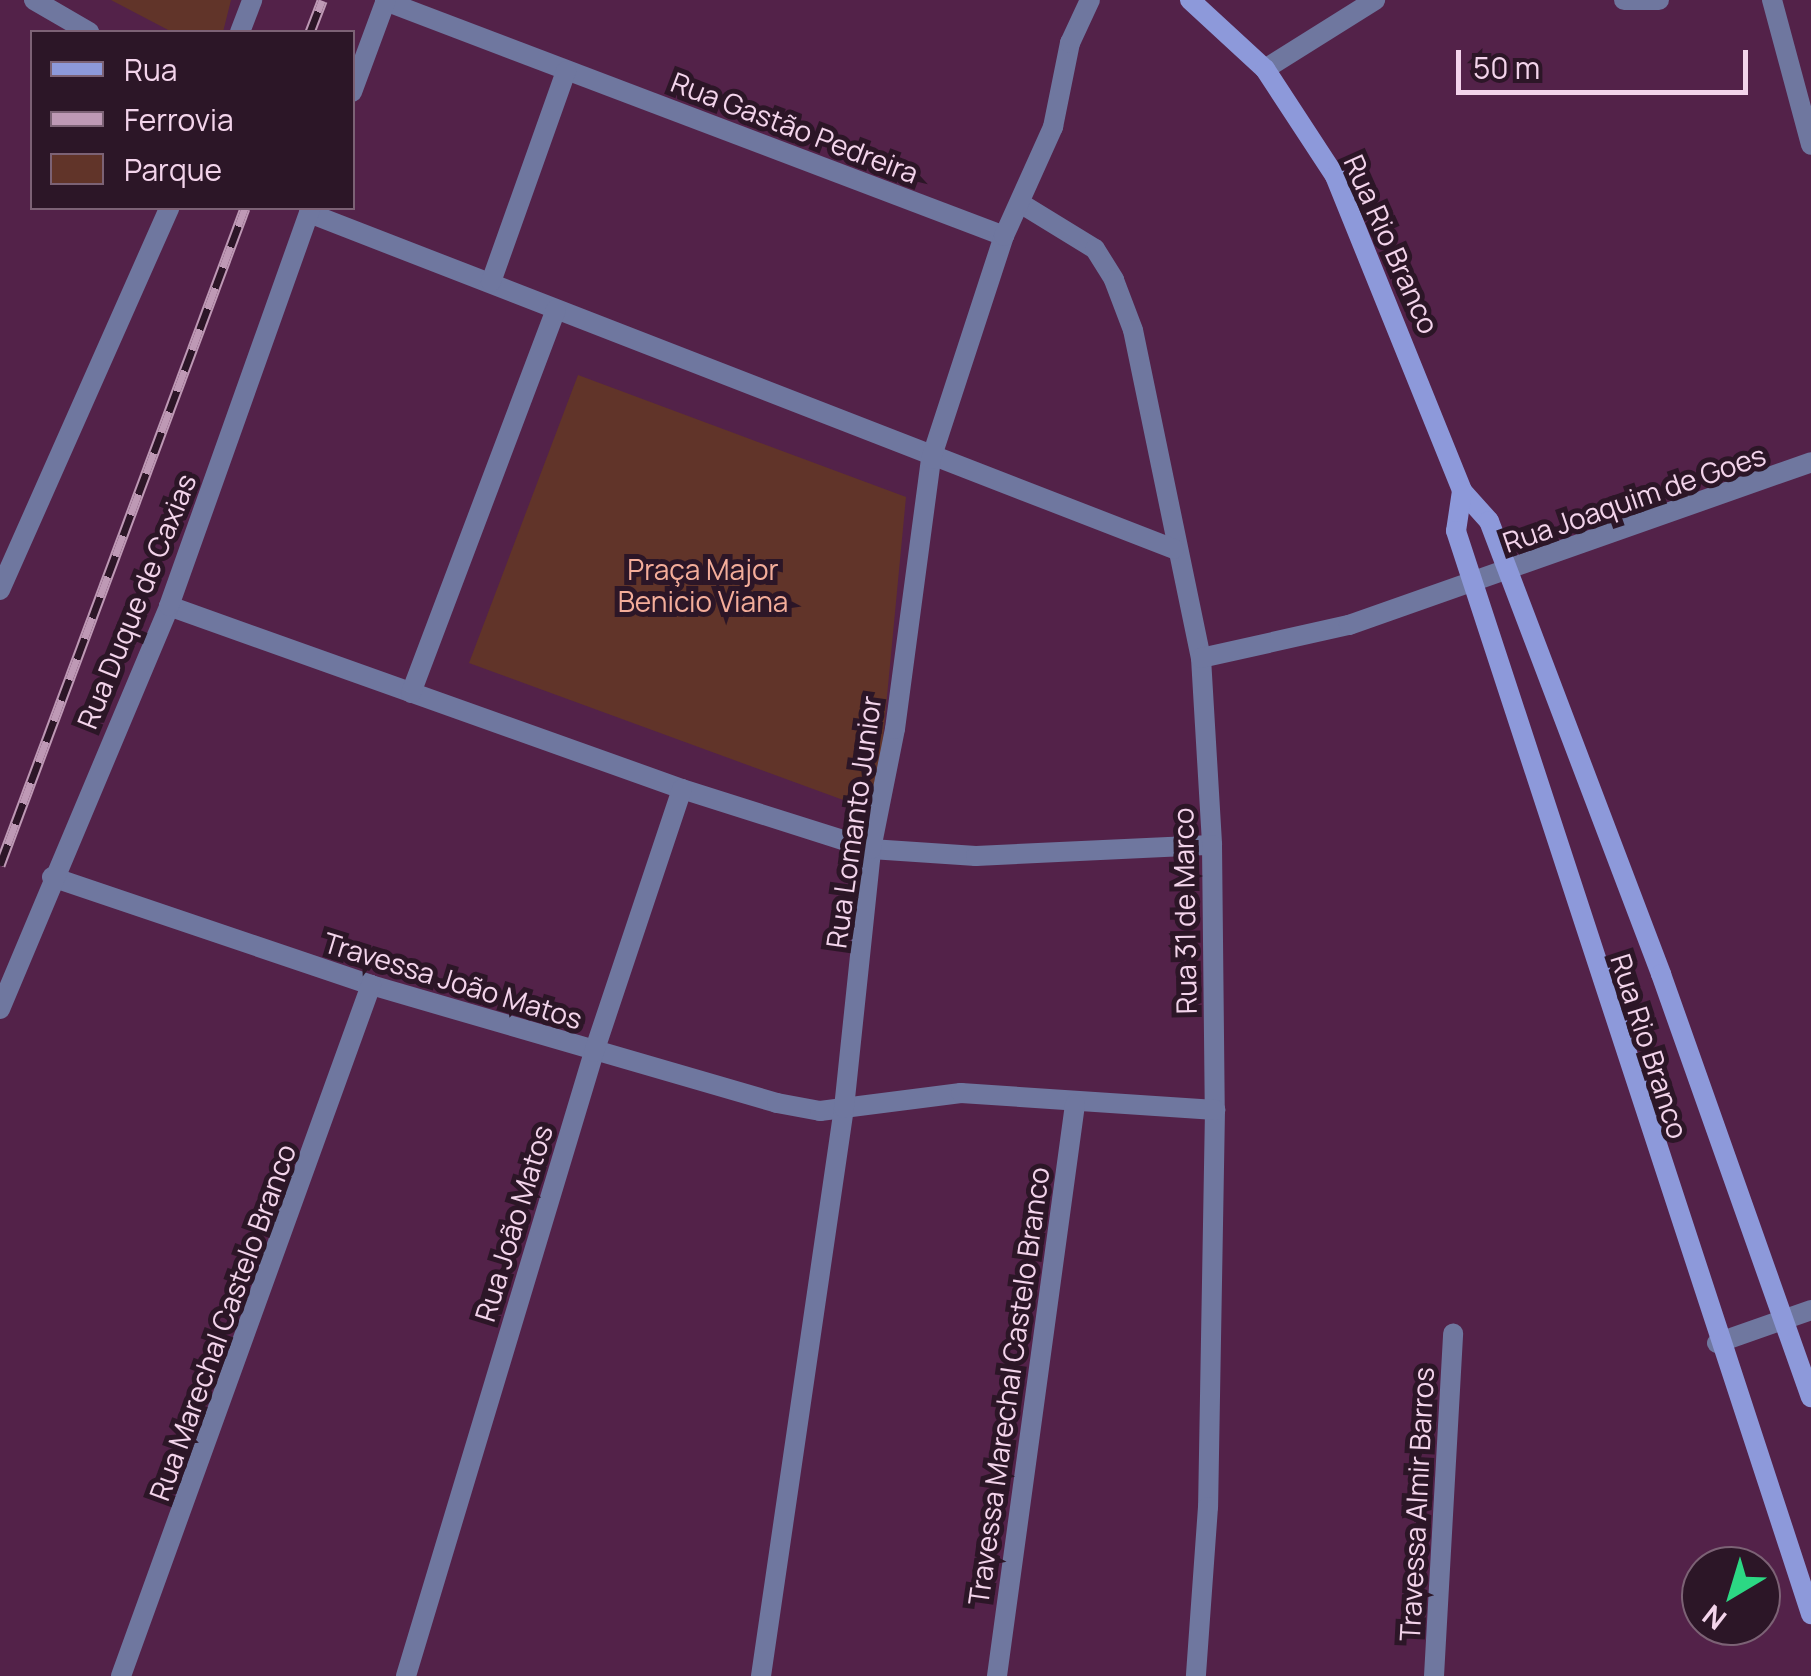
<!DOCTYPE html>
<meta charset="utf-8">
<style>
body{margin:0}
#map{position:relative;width:1811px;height:1676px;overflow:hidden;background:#532249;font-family:Manrope,sans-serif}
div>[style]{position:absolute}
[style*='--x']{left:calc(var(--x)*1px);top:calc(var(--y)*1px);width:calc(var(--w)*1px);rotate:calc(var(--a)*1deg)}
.green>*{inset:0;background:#613429}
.service>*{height:20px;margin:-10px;padding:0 10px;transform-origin:10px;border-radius:10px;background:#6f779f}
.minor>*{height:20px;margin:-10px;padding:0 10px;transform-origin:10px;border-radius:10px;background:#6f779f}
.tertiary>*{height:20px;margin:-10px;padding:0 10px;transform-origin:10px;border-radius:10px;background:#6f779f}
.secondary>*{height:20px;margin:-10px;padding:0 10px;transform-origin:10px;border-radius:10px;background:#8d99da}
.rail>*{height:11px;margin-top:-5.5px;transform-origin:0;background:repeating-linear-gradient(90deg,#2c1627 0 22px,#be99b5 0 44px);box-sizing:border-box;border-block:2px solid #be99b5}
span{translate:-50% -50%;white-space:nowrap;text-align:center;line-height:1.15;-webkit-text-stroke:10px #2c1627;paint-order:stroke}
.street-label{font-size:28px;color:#f3d4eb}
.park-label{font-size:28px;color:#f4ad9a}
.legend{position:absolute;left:30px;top:30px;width:325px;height:180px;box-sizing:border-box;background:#2c1627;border:2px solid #7c6275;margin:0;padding:12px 18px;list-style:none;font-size:30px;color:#f3d4eb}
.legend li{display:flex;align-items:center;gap:20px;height:50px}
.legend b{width:50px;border:2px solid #7c6275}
.north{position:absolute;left:1681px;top:1546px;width:100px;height:100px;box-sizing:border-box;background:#2c1627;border:2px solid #7c6275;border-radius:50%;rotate:218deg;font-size:28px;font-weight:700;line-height:40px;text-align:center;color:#f3d4eb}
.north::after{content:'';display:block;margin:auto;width:35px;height:45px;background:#2cd884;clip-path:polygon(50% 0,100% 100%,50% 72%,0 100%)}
.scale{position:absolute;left:1456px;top:50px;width:292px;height:45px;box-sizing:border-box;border:5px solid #f3d4eb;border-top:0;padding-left:12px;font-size:30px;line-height:35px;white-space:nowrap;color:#f3d4eb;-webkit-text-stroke:8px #2c1627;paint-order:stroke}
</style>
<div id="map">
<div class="green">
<div style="clip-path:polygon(111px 0,231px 0,223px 32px,172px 32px)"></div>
<div style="clip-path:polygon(578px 375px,906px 497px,876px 812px,469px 663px)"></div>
</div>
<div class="service">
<div style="--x:871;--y:849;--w:105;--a:3.8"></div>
<div style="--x:976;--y:856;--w:236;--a:-2.7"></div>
</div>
<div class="minor">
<div style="--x:34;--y:0;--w:64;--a:30.2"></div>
<div style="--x:1624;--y:0;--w:35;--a:0"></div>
<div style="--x:385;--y:1;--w:662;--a:20.79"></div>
<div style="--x:240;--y:32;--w:34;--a:-69"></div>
<div style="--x:1265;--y:69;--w:130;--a:-32.1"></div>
<div style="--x:352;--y:92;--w:98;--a:-69.7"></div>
<div style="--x:1020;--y:203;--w:88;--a:31.5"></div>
<div style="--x:1095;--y:249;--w:36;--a:58"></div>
<div style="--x:1114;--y:280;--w:53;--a:69.2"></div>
<div style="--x:1133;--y:330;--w:335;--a:78.3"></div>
<div style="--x:1201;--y:658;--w:187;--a:86.6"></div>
<div style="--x:1212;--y:845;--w:265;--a:89.4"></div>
<div style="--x:1215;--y:1110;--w:397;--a:91"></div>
<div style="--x:1208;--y:1507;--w:169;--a:94.1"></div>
<div style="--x:309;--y:213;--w:928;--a:21.23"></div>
<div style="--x:491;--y:282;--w:224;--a:-70.4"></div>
<div style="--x:0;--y:590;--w:418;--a:-66.1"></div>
<div style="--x:169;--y:606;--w:545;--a:19.63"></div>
<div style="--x:682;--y:789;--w:198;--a:17.6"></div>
<div style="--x:1201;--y:658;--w:152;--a:-12.6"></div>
<div style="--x:1349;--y:625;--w:490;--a:-19.4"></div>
<div style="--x:411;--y:693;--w:410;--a:-69.3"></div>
<div style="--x:52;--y:877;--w:337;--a:18.7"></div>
<div style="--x:371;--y:985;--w:423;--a:16.2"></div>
<div style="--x:777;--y:1103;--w:44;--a:10.5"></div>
<div style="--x:820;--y:1111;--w:142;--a:-7.3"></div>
<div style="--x:961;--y:1093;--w:255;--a:3.8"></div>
<div style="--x:0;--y:1009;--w:437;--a:-67.2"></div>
<div style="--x:169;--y:606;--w:423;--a:-70.4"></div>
<div style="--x:121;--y:1676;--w:735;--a:-70.11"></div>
<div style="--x:406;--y:1676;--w:652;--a:-73.23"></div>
<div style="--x:594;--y:1052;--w:277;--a:-71.5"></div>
<div style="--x:997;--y:1676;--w:577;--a:-82.23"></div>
<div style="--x:1434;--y:1676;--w:343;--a:-86.8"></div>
</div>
<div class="tertiary">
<div style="--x:1772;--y:0;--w:150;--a:74.9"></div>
<div style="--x:1717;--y:1343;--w:100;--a:-19.3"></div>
<div style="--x:761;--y:1676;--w:574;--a:-81.69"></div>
<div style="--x:844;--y:1108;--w:260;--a:-84"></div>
<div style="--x:871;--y:849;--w:122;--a:-78.7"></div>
<div style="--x:895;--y:729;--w:272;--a:-82.4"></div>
<div style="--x:931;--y:459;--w:235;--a:-71.9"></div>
<div style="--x:1004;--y:236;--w:120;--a:-65.8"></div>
<div style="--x:1053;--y:127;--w:86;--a:-78.6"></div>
<div style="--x:1070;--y:43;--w:47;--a:-65.1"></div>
</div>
<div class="secondary">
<div style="--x:1190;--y:0;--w:102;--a:42.6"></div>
<div style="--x:1265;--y:69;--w:128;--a:56.8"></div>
<div style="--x:1335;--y:176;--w:340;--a:68"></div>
<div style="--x:1462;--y:491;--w:40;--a:48"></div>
<div style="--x:1489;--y:521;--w:485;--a:69.2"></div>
<div style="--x:1661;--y:974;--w:449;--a:70.5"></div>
<div style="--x:1462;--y:491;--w:40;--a:98.5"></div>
<div style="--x:1456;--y:531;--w:1140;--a:71.85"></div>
</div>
<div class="rail">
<div style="--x:310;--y:32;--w:34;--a:-69"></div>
<div style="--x:0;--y:865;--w:701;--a:-69.55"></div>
</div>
<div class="street-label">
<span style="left:795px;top:127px;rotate:21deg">Rua Gastão Pedreira</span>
<span style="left:1392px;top:244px;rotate:66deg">Rua Rio Branco</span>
<span style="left:1634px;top:498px;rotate:-19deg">Rua Joaquim de Goes</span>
<span style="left:136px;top:601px;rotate:-68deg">Rua Duque de Caxias</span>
<span style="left:853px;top:822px;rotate:-82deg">Rua Lomanto Junior</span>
<span style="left:1184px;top:911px;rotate:-91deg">Rua 31 de Marco</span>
<span style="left:453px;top:980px;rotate:17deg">Travessa João Matos</span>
<span style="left:1650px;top:1046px;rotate:72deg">Rua Rio Branco</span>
<span style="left:513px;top:1223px;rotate:-73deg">Rua João Matos</span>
<span style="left:222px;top:1322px;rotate:-70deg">Rua Marechal Castelo Branco</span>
<span style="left:1008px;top:1386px;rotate:-82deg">Travessa Marechal Castelo Branco</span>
<span style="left:1416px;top:1504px;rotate:-87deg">Travessa Almir Barros</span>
</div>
<div class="park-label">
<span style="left:703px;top:585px">Praça Major<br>Benicio Viana</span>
</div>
<ul class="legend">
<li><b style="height:12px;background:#8d99da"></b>Rua</li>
<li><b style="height:12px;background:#be99b5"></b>Ferrovia</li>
<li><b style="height:28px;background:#613429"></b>Parque</li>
</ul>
<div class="north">N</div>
<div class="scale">50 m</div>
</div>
